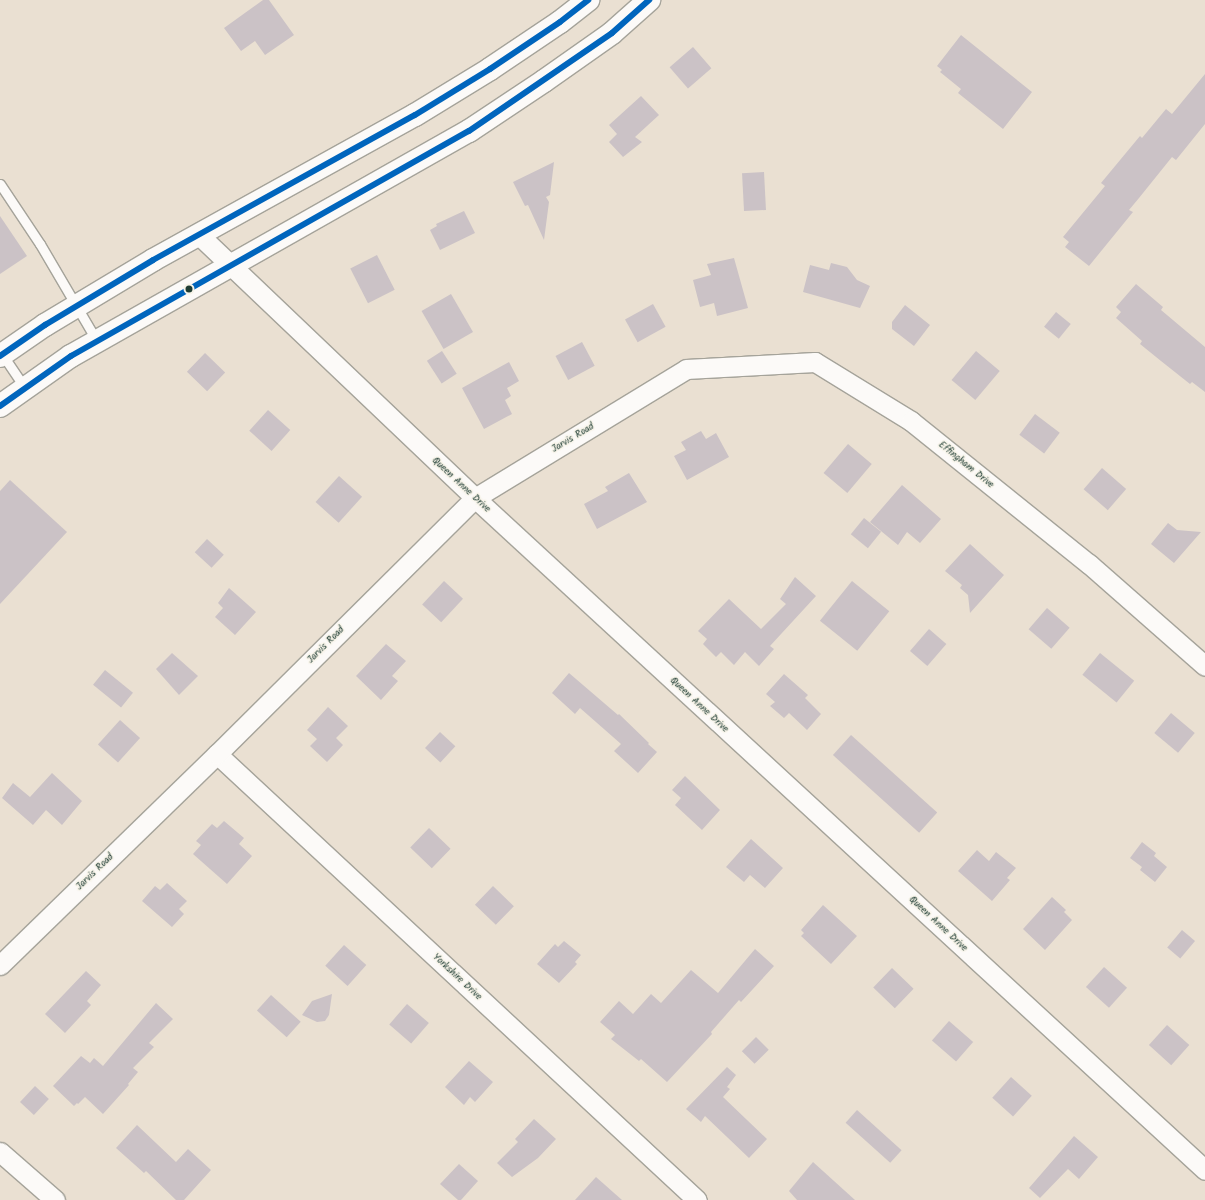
<!DOCTYPE html>
<style>
body{margin:0}
#map{position:relative;width:1205px;height:1200px;overflow:hidden;background:#eae0d2;font-family:Kalam,sans-serif}
div>[style]{position:absolute}
[style*='--x']{left:calc(var(--x)*1px);top:calc(var(--y)*1px);width:calc(var(--w)*1px);rotate:calc(var(--a)*1deg)}
.building>*{inset:0;background:#cbc2c6;transform-origin:0 0}
.roads{filter:drop-shadow(1px 0 #a5a39a) drop-shadow(-1px 0 #a5a39a) drop-shadow(0 1px #a5a39a) drop-shadow(0 -1px #a5a39a)}
.service>*{height:9px;margin:-4.5px;padding:0 4.5px;transform-origin:4.5px;border-radius:4.5px;background:#fcfaf8}
.minor>*{height:19px;margin:-9.5px;padding:0 9.5px;transform-origin:9.5px;border-radius:9.5px;background:#fcfaf8}
.secondary>*{height:22px;margin:-11px;padding:0 11px;transform-origin:11px;border-radius:11px;background:#fcfaf8}
.bus-1>*{height:6px;margin:-3px;padding:0 3px;transform-origin:3px;border-radius:3px;background:#0065bd}
.dots>*{width:11px;height:11px;translate:-50% -50%;box-sizing:border-box;border:2px solid #f7f3e8;border-radius:50%}
span{translate:-50% -50%;white-space:nowrap;text-align:center;line-height:1.15;-webkit-text-stroke:3px #f7f3e8;paint-order:stroke}
.street-label{font-size:10px;color:#1f3d34}
</style>
<div id="map">
<div class="building">
<div style="clip-path:polygon(263px 0,269px 0,294px 35px,265px 55px,255px 41px,241px 51px,224px 28px)"></div>
<div style="clip-path:polygon(961px 35px,1032px 92px,1003px 129px,958px 93px,961px 89px,940px 72px,942px 70px,937px 66px)"></div>
<div style="left:693px;top:47px;width:28px;height:31px;rotate:49deg"></div>
<div style="clip-path:polygon(1205px 74px,1205px 124px,1176px 160px,1172px 157px,1139px 198px,1129px 210px,1133px 212px,1089px 266px,1065px 247px,1069px 242px,1063px 237px,1105px 186px,1101px 183px,1140px 136px,1142px 138px,1166px 109px,1172px 114px)"></div>
<div style="clip-path:polygon(641px 96px,659px 115px,635px 137px,642px 142px,623px 157px,609px 142px,617px 134px,609px 125px)"></div>
<div style="clip-path:polygon(554px 162px,550px 195px,546px 197px,549px 202px,544px 240px,528px 205px,525px 206px,513px 182px)"></div>
<div style="left:764px;top:172px;width:38px;height:22px;rotate:87deg"></div>
<div style="clip-path:polygon(464px 211px,475px 233px,440px 250px,430px 230px,437px 226px,436px 224px)"></div>
<div style="clip-path:polygon(0 216px,27px 256px,0 274px)"></div>
<div style="left:377px;top:255px;width:39px;height:30px;rotate:63deg"></div>
<div style="clip-path:polygon(734px 258px,748px 308px,717px 316px,714px 303px,700px 307px,693px 280px,711px 275px,707px 264px)"></div>
<div style="clip-path:polygon(831px 263px,847px 267px,857px 280px,870px 286px,860px 308px,803px 292px,810px 265px,829px 270px)"></div>
<div style="clip-path:polygon(1136px 284px,1163px 307px,1161px 310px,1205px 347px,1205px 392px,1192px 382px,1190px 384px,1161px 361px,1140px 344px,1142px 341px,1116px 318px,1121px 312px,1116px 307px)"></div>
<div style="left:451px;top:294px;width:44px;height:34px;rotate:60deg"></div>
<div style="left:653px;top:304px;width:26px;height:32px;rotate:61deg"></div>
<div style="clip-path:polygon(905px 305px,930px 325px,914px 346px,892px 329px,892px 322px)"></div>
<div style="left:1056px;top:312px;width:19px;height:19px;rotate:39deg"></div>
<div style="left:582px;top:342px;width:27px;height:30px;rotate:62deg"></div>
<div style="left:442px;top:351px;width:27px;height:18px;rotate:57deg"></div>
<div style="left:976px;top:351px;width:31px;height:38px;rotate:40deg"></div>
<div style="left:205px;top:353px;width:28px;height:26px;rotate:44deg"></div>
<div style="clip-path:polygon(509px 362px,519px 381px,507px 388px,511px 396px,505px 400px,512px 414px,484px 429px,462px 388px)"></div>
<div style="left:268px;top:410px;width:30px;height:28px;rotate:42deg"></div>
<div style="left:1035px;top:414px;width:31px;height:26px;rotate:37deg"></div>
<div style="clip-path:polygon(701px 431px,706px 439px,716px 433px,729px 457px,687px 480px,674px 456px,686px 450px,681px 442px)"></div>
<div style="left:848px;top:444px;width:31px;height:38px;rotate:40deg"></div>
<div style="left:1102px;top:468px;width:32px;height:28px;rotate:41deg"></div>
<div style="clip-path:polygon(629px 473px,647px 502px,597px 529px,584px 504px,608px 491px,605px 487px)"></div>
<div style="left:339px;top:476px;width:31px;height:35px;rotate:42deg"></div>
<div style="clip-path:polygon(10px 480px,67px 532px,0 604px,0 491px)"></div>
<div style="clip-path:polygon(902px 485px,941px 519px,920px 543px,907px 532px,898px 545px,870px 522px)"></div>
<div style="left:864px;top:518px;width:22px;height:21px;rotate:39deg"></div>
<div style="clip-path:polygon(1168px 523px,1177px 530px,1201px 532px,1174px 563px,1151px 544px)"></div>
<div style="left:207px;top:539px;width:23px;height:18px;rotate:43deg"></div>
<div style="clip-path:polygon(970px 544px,1004px 575px,970px 613px,968px 595px,960px 588px,962px 585px,945px 571px)"></div>
<div style="clip-path:polygon(795px 577px,816px 596px,770px 646px,774px 649px,759px 666px,745px 652px,734px 665px,721px 652px,716px 657px,703px 644px,707px 639px,698px 631px,729px 599px,761px 629px,786px 604px,780px 599px)"></div>
<div style="left:444px;top:581px;width:26px;height:32px;rotate:43deg"></div>
<div style="left:852px;top:581px;width:48px;height:51px;rotate:39deg"></div>
<div style="clip-path:polygon(229px 588px,256px 612px,235px 635px,215px 617px,223px 608px,218px 603px)"></div>
<div style="left:1047px;top:608px;width:30px;height:28px;rotate:41deg"></div>
<div style="left:929px;top:629px;width:23px;height:29px;rotate:41deg"></div>
<div style="clip-path:polygon(386px 644px,406px 661px,392px 676px,398px 681px,381px 700px,356px 676px)"></div>
<div style="clip-path:polygon(172px 653px,198px 676px,179px 695px,156px 669px)"></div>
<div style="left:1100px;top:653px;width:44px;height:28px;rotate:39deg"></div>
<div style="left:105px;top:670px;width:36px;height:19px;rotate:39deg"></div>
<div style="clip-path:polygon(569px 673px,618px 715px,619px 714px,649px 743px,648px 744px,657px 752px,638px 773px,614px 751px,621px 744px,580px 708px,575px 714px,552px 693px)"></div>
<div style="clip-path:polygon(784px 674px,808px 695px,805px 698px,821px 714px,807px 730px,789px 713px,784px 718px,770px 706px,775px 702px,766px 694px)"></div>
<div style="clip-path:polygon(328px 707px,348px 726px,336px 738px,343px 745px,327px 762px,310px 746px,317px 739px,307px 730px)"></div>
<div style="left:1171px;top:713px;width:31px;height:26px;rotate:40deg"></div>
<div style="left:120px;top:720px;width:27px;height:33px;rotate:42deg"></div>
<div style="left:440px;top:732px;width:21px;height:22px;rotate:43deg"></div>
<div style="left:851px;top:735px;width:116px;height:27px;rotate:42deg"></div>
<div style="clip-path:polygon(52px 773px,82px 801px,62px 825px,46px 810px,33px 825px,2px 798px,13px 783px,30px 797px)"></div>
<div style="clip-path:polygon(685px 776px,720px 810px,702px 830px,675px 805px,681px 798px,672px 790px)"></div>
<div style="clip-path:polygon(224px 821px,244px 838px,239px 844px,252px 856px,227px 884px,193px 854px,201px 845px,196px 841px,212px 824px,217px 828px)"></div>
<div style="left:429px;top:828px;width:30px;height:27px;rotate:44deg"></div>
<div style="clip-path:polygon(751px 839px,783px 868px,765px 888px,750px 875px,744px 882px,726px 867px)"></div>
<div style="clip-path:polygon(1142px 842px,1156px 853px,1154px 856px,1167px 867px,1155px 882px,1140px 870px,1142px 867px,1130px 858px)"></div>
<div style="clip-path:polygon(977px 850px,989px 861px,996px 852px,1016px 868px,1007px 878px,1010px 880px,992px 901px,958px 871px)"></div>
<div style="clip-path:polygon(167px 883px,187px 901px,179px 909px,184px 914px,172px 927px,142px 901px,155px 886px,160px 890px)"></div>
<div style="left:493px;top:886px;width:29px;height:26px;rotate:44deg"></div>
<div style="clip-path:polygon(1052px 897px,1066px 910px,1064px 912px,1072px 920px,1045px 950px,1023px 929px)"></div>
<div style="clip-path:polygon(823px 905px,857px 936px,831px 964px,801px 936px,804px 933px,801px 930px)"></div>
<div style="left:1182px;top:930px;width:17px;height:23px;rotate:40deg"></div>
<div style="clip-path:polygon(564px 941px,581px 955px,575px 962px,577px 964px,559px 983px,537px 964px,555px 944px,558px 947px)"></div>
<div style="left:344px;top:945px;width:30px;height:28px;rotate:42deg"></div>
<div style="clip-path:polygon(755px 949px,774px 966px,741px 1002px,739px 1000px,711px 1032px,712px 1034px,667px 1082px,641px 1059px,639px 1061px,611px 1039px,615px 1035px,600px 1022px,619px 1001px,633px 1014px,651px 994px,661px 1003px,691px 970px,718px 993px)"></div>
<div style="left:1104px;top:967px;width:31px;height:27px;rotate:42deg"></div>
<div style="left:892px;top:968px;width:30px;height:27px;rotate:44deg"></div>
<div style="clip-path:polygon(86px 971px,101px 985px,87px 1001px,91px 1005px,65px 1033px,45px 1014px)"></div>
<div style="clip-path:polygon(332px 994px,329px 1015px,325px 1021px,317px 1022px,302px 1015px,312px 1001px)"></div>
<div style="left:271px;top:995px;width:40px;height:21px;rotate:42deg"></div>
<div style="clip-path:polygon(156px 1003px,173px 1019px,149px 1043px,154px 1047px,133px 1068px,138px 1072px,128px 1084px,129px 1085px,103px 1114px,85px 1097px,78px 1104px,77px 1103px,74px 1106px,53px 1086px,81px 1056px,90px 1063px,94px 1058px,103px 1066px)"></div>
<div style="left:407px;top:1004px;width:29px;height:27px;rotate:41deg"></div>
<div style="left:949px;top:1021px;width:32px;height:26px;rotate:41deg"></div>
<div style="left:1167px;top:1025px;width:30px;height:27px;rotate:42deg"></div>
<div style="left:756px;top:1037px;width:18px;height:20px;rotate:45deg"></div>
<div style="clip-path:polygon(469px 1061px,493px 1082px,475px 1102px,470px 1097px,464px 1105px,445px 1087px)"></div>
<div style="clip-path:polygon(727px 1067px,736px 1075px,727px 1087px,730px 1089px,723px 1097px,767px 1139px,749px 1158px,705px 1116px,701px 1122px,686px 1109px)"></div>
<div style="left:1011px;top:1077px;width:28px;height:28px;rotate:42deg"></div>
<div style="left:35px;top:1086px;width:19px;height:22px;rotate:43deg"></div>
<div style="left:857px;top:1110px;width:60px;height:17px;rotate:42deg"></div>
<div style="clip-path:polygon(534px 1119px,556px 1139px,538px 1158px,512px 1177px,497px 1163px,518px 1142px,515px 1139px)"></div>
<div style="clip-path:polygon(137px 1125px,176px 1162px,188px 1149px,211px 1170px,184px 1200px,176px 1200px,146px 1171px,144px 1173px,116px 1148px)"></div>
<div style="clip-path:polygon(1074px 1136px,1098px 1157px,1079px 1179px,1068px 1169px,1040px 1198px,1029px 1188px)"></div>
<div style="clip-path:polygon(813px 1162px,855px 1200px,797px 1200px,789px 1191px)"></div>
<div style="clip-path:polygon(459px 1164px,478px 1181px,461px 1200px,458px 1200px,440px 1184px)"></div>
<div style="clip-path:polygon(596px 1177px,622px 1200px,575px 1200px)"></div>
</div>
<div class="roads">
<div class="service">
<div style="--x:0;--y:184;--w:72;--a:56.3"></div>
<div style="--x:40;--y:244;--w:113;--a:59.6"></div>
<div style="--x:2;--y:354;--w:41;--a:55.9"></div>
</div>
<div class="minor">
<div style="--x:198;--y:234;--w:383;--a:43.6"></div>
<div style="--x:475;--y:498;--w:992;--a:42.63"></div>
<div style="--x:217;--y:754;--w:655;--a:42.9"></div>
<div style="--x:0;--y:965;--w:303;--a:-44.2"></div>
<div style="--x:217;--y:754;--w:363;--a:-44.8"></div>
<div style="--x:475;--y:498;--w:247;--a:-31.4"></div>
<div style="--x:686;--y:369;--w:129;--a:-3.1"></div>
<div style="--x:815;--y:362;--w:113;--a:31.6"></div>
<div style="--x:911;--y:421;--w:228;--a:38.8"></div>
<div style="--x:1089;--y:564;--w:154;--a:41.3"></div>
<div style="--x:0;--y:1152;--w:73;--a:41.1"></div>
</div>
<div class="secondary">
<div style="--x:0;--y:356;--w:55;--a:-34.6"></div>
<div style="--x:45;--y:325;--w:126;--a:-31"></div>
<div style="--x:153;--y:260;--w:299;--a:-29"></div>
<div style="--x:415;--y:115;--w:88;--a:-31.5"></div>
<div style="--x:490;--y:69;--w:84;--a:-33.9"></div>
<div style="--x:560;--y:22;--w:36;--a:-38"></div>
<div style="--x:0;--y:406;--w:87;--a:-35.2"></div>
<div style="--x:71;--y:356;--w:457;--a:-29.5"></div>
<div style="--x:469;--y:131;--w:90;--a:-33.7"></div>
<div style="--x:544;--y:81;--w:83;--a:-35.2"></div>
<div style="--x:612;--y:33;--w:50;--a:-41.7"></div>
</div>
</div>
<div class="bus-1">
<div style="--x:0;--y:356;--w:55;--a:-34.6"></div>
<div style="--x:45;--y:325;--w:126;--a:-31"></div>
<div style="--x:153;--y:260;--w:299;--a:-29"></div>
<div style="--x:415;--y:115;--w:88;--a:-31.5"></div>
<div style="--x:490;--y:69;--w:84;--a:-33.9"></div>
<div style="--x:560;--y:22;--w:36;--a:-38"></div>
<div style="--x:0;--y:406;--w:87;--a:-35.2"></div>
<div style="--x:71;--y:356;--w:457;--a:-29.5"></div>
<div style="--x:469;--y:131;--w:173;--a:-34.4"></div>
<div style="--x:612;--y:33;--w:50;--a:-41.7"></div>
</div>
<div class="dots">
<div style="left:189px;top:289px;background:#1f3d34"></div>
</div>
<div class="street-label">
<span style="left:573px;top:438px;rotate:-31deg">Jarvis Road</span>
<span style="left:966px;top:465px;rotate:39deg">Effingham Drive</span>
<span style="left:461px;top:485px;rotate:43deg">Queen Anne Drive</span>
<span style="left:326px;top:645px;rotate:-45deg">Jarvis Road</span>
<span style="left:699px;top:705px;rotate:43deg">Queen Anne Drive</span>
<span style="left:95px;top:872px;rotate:-44deg">Jarvis Road</span>
<span style="left:938px;top:924px;rotate:43deg">Queen Anne Drive</span>
<span style="left:457px;top:977px;rotate:43deg">Yorkshire Drive</span>
</div>
</div>
